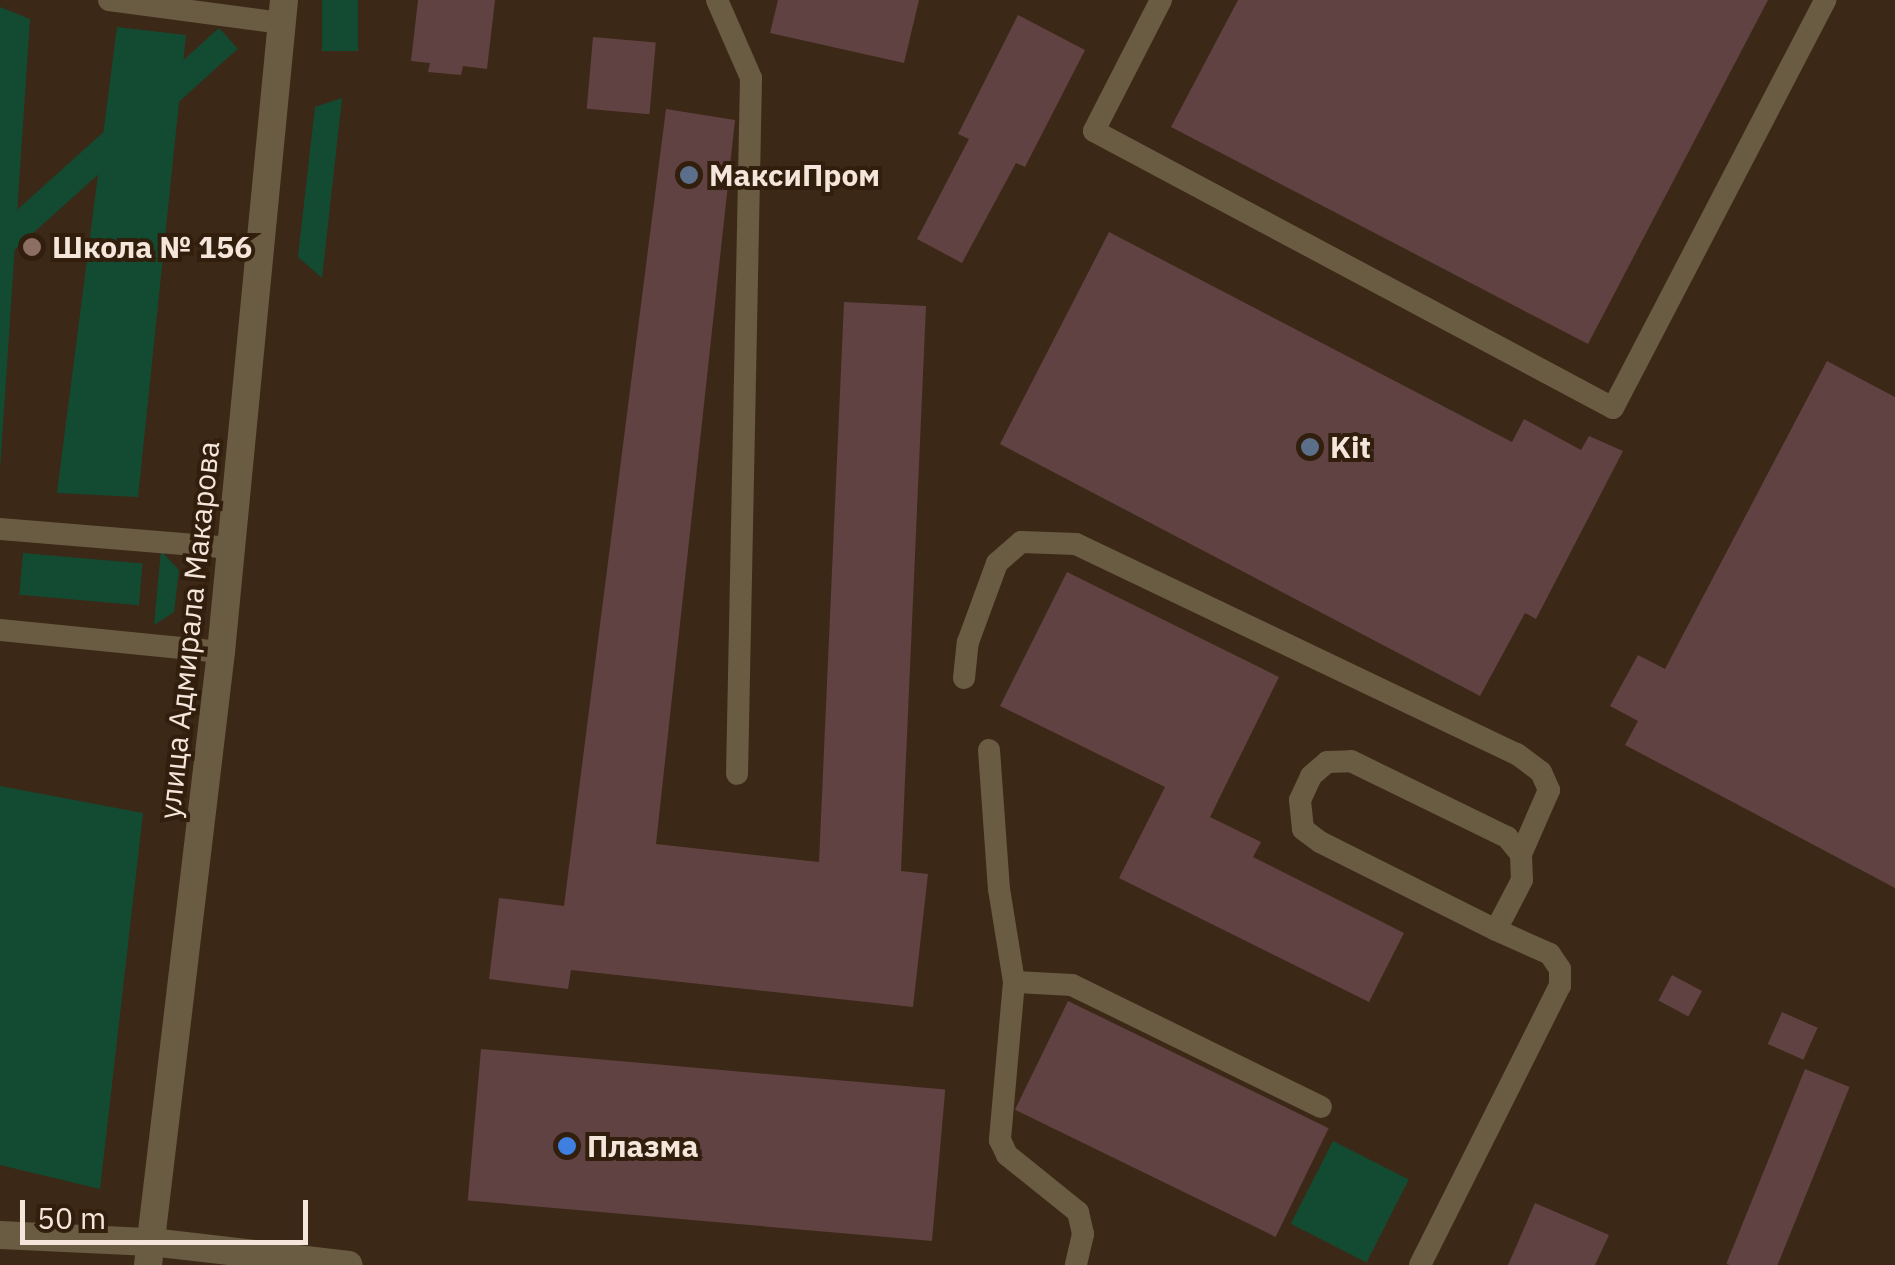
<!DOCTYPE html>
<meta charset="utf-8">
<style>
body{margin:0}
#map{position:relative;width:1895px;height:1265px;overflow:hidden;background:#3c2817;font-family:"IBM Plex Sans",sans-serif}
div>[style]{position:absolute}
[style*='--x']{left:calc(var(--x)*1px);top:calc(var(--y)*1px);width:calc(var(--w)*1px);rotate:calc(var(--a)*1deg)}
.green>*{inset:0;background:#134b32;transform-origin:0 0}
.building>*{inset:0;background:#5f4241;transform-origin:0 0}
.service>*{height:22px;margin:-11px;padding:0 11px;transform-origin:11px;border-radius:11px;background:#695c42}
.minor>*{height:28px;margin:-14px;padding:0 14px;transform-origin:14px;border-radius:14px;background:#695c42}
.tertiary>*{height:28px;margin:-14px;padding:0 14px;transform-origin:14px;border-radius:14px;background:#695c42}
.dots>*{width:28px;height:28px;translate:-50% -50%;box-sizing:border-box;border:5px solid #321e0d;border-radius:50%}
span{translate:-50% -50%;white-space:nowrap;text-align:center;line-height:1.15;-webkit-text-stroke:8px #321e0d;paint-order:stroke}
.poi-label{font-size:30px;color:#f4e6db;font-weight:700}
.left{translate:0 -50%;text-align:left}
.street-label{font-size:30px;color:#f4e6db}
.scale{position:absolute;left:20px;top:1200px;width:288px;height:45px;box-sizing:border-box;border:5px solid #f4e6db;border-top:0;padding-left:12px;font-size:30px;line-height:35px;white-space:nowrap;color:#f4e6db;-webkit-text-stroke:8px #321e0d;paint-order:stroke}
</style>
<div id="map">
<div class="green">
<div style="left:322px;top:0;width:36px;height:51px"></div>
<div style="clip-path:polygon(0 7px,30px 19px,0 470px)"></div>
<div style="clip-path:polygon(117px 27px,186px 35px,138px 497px,57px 493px)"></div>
<div style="left:219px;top:28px;width:28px;height:463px;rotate:48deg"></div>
<div style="clip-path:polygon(342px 98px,322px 278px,298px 257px,315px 107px)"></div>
<div style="clip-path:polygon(161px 551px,179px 570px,174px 612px,154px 625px)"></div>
<div style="left:23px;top:553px;width:120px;height:42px;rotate:5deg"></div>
<div style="clip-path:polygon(0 786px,143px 813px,100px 1189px,0 1165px)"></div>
<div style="left:1333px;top:1141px;width:85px;height:93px;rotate:27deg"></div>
</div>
<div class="building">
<div style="clip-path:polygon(418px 0,495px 0,487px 69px,463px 66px,461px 75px,428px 72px,430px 63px,411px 61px)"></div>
<div style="clip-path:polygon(778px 0,919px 0,904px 63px,770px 33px)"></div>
<div style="clip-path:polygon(1238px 0,1768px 0,1588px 344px,1171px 127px)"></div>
<div style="clip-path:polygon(1018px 15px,1085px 50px,1025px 167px,1016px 163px,962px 263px,917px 239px,969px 139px,958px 134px)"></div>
<div style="left:593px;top:37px;width:63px;height:72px;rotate:5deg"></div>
<div style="clip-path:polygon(666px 109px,735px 120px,656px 844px,819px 862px,844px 302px,926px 306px,901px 871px,928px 874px,913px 1007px,571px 970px,568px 989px,489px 979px,499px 898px,564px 906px)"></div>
<div style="clip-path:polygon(1109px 232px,1512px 442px,1524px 419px,1581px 450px,1589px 436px,1623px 451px,1536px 619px,1525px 613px,1480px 696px,1000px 444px)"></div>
<div style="clip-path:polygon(1827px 361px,1895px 397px,1895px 888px,1625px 745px,1638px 721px,1610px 706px,1638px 655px,1665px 669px)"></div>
<div style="clip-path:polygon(1067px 572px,1279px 677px,1210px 817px,1261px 842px,1253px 857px,1404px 933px,1369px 1002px,1119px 878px,1165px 787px,1000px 706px)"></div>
<div style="left:1672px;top:975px;width:34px;height:29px;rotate:28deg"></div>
<div style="left:1068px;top:1001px;width:290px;height:121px;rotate:26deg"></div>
<div style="left:1782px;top:1012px;width:39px;height:35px;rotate:24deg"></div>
<div style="left:481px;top:1049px;width:466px;height:152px;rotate:5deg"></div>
<div style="left:1805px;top:1069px;width:48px;height:210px;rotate:22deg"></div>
<div style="clip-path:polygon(1535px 1203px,1609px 1235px,1595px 1265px,1508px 1265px)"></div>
</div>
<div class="service">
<div style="--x:109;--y:0;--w:175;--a:7.6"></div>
<div style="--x:717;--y:0;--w:85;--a:66.4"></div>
<div style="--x:751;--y:78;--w:696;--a:91.15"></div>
<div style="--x:1161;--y:0;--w:147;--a:117.1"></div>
<div style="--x:1094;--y:131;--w:588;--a:28.09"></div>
<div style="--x:1613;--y:408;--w:460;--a:-62.5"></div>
<div style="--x:0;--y:529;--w:232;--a:4.7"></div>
<div style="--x:0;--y:630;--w:222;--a:5.7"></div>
<div style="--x:964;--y:678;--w:36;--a:-84"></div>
<div style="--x:968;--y:642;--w:84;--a:-69.8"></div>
<div style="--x:997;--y:563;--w:32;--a:-41"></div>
<div style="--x:1021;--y:542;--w:55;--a:2.1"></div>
<div style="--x:1076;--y:544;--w:488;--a:25.5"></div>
<div style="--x:1517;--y:754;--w:30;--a:37"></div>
<div style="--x:1541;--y:772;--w:20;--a:66"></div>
<div style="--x:1549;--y:790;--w:70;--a:113.6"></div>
<div style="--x:989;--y:750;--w:139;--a:85.9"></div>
<div style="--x:999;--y:889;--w:94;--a:80.8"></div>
<div style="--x:1014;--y:982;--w:159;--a:95.1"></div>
<div style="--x:1000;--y:1140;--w:17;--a:65"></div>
<div style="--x:1007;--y:1155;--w:91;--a:38.8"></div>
<div style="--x:1078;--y:1212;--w:23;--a:77"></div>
<div style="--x:1083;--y:1234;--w:32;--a:103"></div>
<div style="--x:1014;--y:982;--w:58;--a:3"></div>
<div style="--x:1072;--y:985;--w:277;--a:26.1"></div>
<div style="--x:1420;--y:1265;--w:312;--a:-63.4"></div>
<div style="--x:1560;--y:986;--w:17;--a:-90"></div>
<div style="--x:1560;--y:969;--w:18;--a:-124"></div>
<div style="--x:1550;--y:954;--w:59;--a:-156"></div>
<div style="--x:1496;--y:930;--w:197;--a:-153.4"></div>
<div style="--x:1320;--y:842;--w:21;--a:-143"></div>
<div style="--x:1303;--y:829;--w:29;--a:-96"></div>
<div style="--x:1300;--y:800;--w:26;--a:-65"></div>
<div style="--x:1311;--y:776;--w:21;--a:-41"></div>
<div style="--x:1327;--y:762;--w:24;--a:-2"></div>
<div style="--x:1351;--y:761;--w:174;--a:26"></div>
<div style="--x:1507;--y:837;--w:22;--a:51"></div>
<div style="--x:1521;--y:854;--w:26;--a:88"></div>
<div style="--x:1522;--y:880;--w:56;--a:117.5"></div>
</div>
<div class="minor">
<div style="--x:148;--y:1265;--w:617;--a:-83.21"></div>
<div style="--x:221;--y:652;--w:655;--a:-84.48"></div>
</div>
<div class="tertiary">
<div style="--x:0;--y:1235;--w:151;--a:2.7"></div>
<div style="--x:151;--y:1242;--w:199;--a:6.6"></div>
</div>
<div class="dots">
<div style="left:689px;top:175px;background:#5c6f8a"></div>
<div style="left:32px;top:247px;background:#8d6e63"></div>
<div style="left:1310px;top:447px;background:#5c6f8a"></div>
<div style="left:567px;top:1146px;background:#3f7fe0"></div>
</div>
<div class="poi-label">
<span class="left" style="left:709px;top:175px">МаксиПром</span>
<span class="left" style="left:52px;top:247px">Школа № 156</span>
<span class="left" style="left:1330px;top:447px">Kit</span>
<span class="left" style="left:587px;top:1146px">Плазма</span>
</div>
<div class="street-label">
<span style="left:189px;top:630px;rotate:-84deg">улица Адмирала Макарова</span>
</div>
<div class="scale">50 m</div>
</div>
